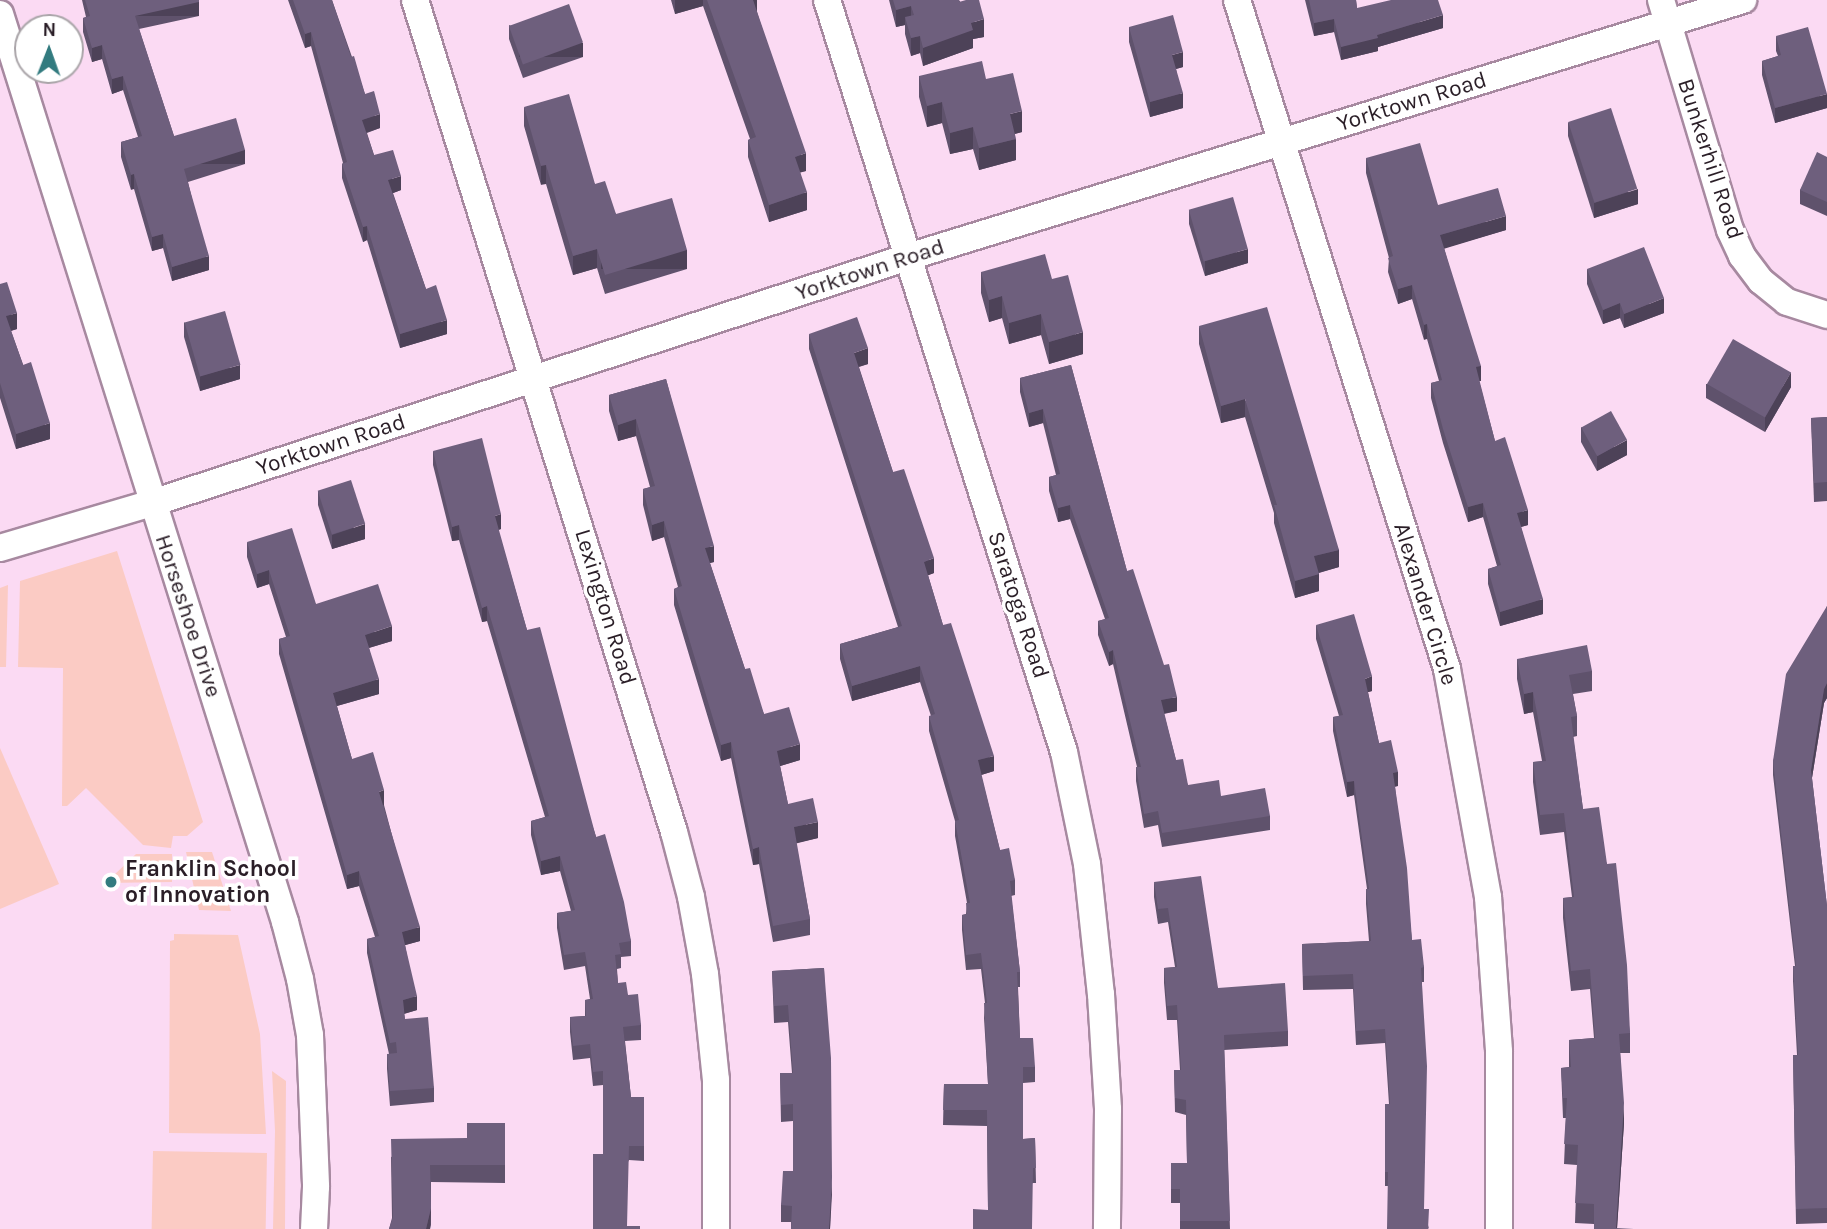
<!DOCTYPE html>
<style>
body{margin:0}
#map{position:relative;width:1827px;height:1229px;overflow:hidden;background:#fbdaf3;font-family:Karla,sans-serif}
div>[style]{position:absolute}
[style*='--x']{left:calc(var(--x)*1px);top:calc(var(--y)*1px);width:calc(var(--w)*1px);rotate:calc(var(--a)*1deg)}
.green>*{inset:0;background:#fbcbc4;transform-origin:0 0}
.roads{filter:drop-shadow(2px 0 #a789a0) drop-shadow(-2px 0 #a789a0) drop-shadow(0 2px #a789a0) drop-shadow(0 -2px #a789a0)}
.street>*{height:26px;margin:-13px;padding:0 13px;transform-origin:13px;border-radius:13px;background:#fff}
.wall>*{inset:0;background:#5f526c}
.shaded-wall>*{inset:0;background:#4d4258;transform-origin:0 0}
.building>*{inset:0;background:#6e5f7d;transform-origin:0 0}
.dots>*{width:19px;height:19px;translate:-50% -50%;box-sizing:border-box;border:4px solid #fff;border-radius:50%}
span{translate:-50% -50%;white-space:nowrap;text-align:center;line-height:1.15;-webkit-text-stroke:7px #fff;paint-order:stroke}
.street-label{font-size:23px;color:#2a1e27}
.poi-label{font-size:23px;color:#2a1e27;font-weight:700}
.left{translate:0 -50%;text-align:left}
.north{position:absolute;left:14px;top:14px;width:70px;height:70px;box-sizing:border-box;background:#fff;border:2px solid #aaa5a9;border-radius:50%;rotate:1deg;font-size:19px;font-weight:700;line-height:28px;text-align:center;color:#2a1e27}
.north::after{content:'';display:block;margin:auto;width:24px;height:32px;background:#327b7f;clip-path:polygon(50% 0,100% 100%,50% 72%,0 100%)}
</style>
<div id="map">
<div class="green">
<div style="clip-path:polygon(117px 551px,203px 822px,187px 836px,173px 836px,171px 848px,143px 845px,86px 788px,67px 806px,62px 806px,63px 668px,18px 667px,20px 581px)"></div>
<div style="clip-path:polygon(8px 585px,6px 667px,0 667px,0 588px)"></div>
<div style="clip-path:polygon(0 748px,59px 884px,0 909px)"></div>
<div style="clip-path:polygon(186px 852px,212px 852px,231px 911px,199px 910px)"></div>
<div style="clip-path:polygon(136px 854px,172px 854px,172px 882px,105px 883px,105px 876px,113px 876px)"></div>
<div style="clip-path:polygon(174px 934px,238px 935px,260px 1034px,266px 1134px,169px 1133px,170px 941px,174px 940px)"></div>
<div style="clip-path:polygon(272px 1071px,286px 1081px,285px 1229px,273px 1229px,275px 1131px)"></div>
<div style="left:153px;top:1151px;width:114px;height:78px;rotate:1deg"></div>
</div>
<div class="roads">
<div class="street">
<div style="--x:415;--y:0;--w:871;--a:72.71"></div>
<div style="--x:674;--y:832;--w:67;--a:75.3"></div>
<div style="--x:691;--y:897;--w:78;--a:79.7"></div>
<div style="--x:705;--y:974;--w:107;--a:84.1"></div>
<div style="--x:716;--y:1080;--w:149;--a:90"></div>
<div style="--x:827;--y:0;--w:788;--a:72.51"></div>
<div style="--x:1064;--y:752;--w:114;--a:78.4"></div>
<div style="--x:1087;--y:864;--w:131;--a:83.9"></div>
<div style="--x:1101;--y:994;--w:115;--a:86.5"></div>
<div style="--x:1108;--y:1109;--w:120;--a:90.5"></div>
<div style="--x:1237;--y:0;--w:701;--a:72.57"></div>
<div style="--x:1447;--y:669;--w:232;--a:79.8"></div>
<div style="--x:1488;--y:897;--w:155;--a:85.9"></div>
<div style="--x:1499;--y:1052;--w:177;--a:90"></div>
<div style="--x:1661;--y:0;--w:240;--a:73.3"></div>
<div style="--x:1730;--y:230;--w:29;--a:65"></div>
<div style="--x:1742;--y:256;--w:31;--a:53"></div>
<div style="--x:1761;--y:281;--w:33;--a:39"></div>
<div style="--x:1787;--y:302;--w:42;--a:18"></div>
<div style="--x:0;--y:14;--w:952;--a:72.57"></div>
<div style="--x:285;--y:922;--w:59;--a:75.3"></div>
<div style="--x:300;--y:979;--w:57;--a:79.9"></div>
<div style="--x:310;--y:1035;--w:152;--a:87.7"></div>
<div style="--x:316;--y:1187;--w:42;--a:92.7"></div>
<div style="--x:0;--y:548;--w:159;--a:-16.5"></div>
<div style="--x:152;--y:503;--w:795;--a:-18.02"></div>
<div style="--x:908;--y:257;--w:874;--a:-17.11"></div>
</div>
</div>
<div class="wall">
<div style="clip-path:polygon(82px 0,199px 0,199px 16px,139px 29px,174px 136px,245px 164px,188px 182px,209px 270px,172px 281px,163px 248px,152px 251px,134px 189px,131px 190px,121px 157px,121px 142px,138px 137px,123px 90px,112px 94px,102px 59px,92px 62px,83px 32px,83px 18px,86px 17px)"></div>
<div style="clip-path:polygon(288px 0,332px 0,365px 94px,380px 128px,367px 133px,374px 155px,401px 190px,393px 193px,426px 289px,447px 334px,400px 348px,367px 240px,363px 242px,342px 178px,342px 164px,343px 163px,311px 46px,305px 48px)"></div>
<div style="clip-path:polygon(671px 0,757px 0,757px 12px,806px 171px,800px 172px,807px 210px,769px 222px,748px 157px,748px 140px,750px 139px,703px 6px,675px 14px)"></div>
<div style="clip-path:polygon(889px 0,959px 0,984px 37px,973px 39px,973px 48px,923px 66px,920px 53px,911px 56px,905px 34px,905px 25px,896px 27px)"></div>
<div style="clip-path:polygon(1305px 0,1356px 0,1357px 8px,1443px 28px,1378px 47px,1378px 51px,1341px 60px,1334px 32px,1314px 36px)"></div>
<div style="clip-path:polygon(509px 25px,583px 57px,523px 78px,509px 39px)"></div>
<div style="clip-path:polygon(1129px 27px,1183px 67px,1176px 69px,1183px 108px,1150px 117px,1129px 42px)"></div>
<div style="clip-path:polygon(1776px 36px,1827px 108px,1775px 123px,1762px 75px,1762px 61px,1778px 56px,1776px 51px)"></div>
<div style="clip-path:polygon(919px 76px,986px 79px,1022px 132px,1015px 134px,1016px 160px,979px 170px,973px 149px,950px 154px,942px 123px,927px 127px,919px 97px)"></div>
<div style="clip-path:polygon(524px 107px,595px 184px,616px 214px,687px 269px,605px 294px,597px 268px,573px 275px,546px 184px,541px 185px,524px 126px)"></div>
<div style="clip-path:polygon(1568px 122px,1638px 204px,1594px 218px,1568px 136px)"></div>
<div style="clip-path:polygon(1827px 157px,1827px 216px,1800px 204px,1800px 190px)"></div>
<div style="clip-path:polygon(1366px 158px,1438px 205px,1506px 230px,1444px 248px,1481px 381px,1479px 381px,1495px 441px,1528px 525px,1521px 527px,1543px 614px,1500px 626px,1488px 584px,1488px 569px,1497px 566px,1483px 517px,1468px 522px,1443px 443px,1431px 398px,1431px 383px,1439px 381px,1427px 339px,1424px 340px,1412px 299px,1398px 304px,1388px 272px,1389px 258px,1366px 173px)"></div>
<div style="clip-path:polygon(1189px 210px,1248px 263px,1205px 276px,1189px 224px)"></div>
<div style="clip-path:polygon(1587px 269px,1664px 313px,1624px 328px,1620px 318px,1603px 324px,1587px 284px)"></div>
<div style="clip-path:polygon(981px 272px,1052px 279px,1083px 354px,1049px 364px,1041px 335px,1009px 344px,1002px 318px,989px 322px,981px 293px)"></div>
<div style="clip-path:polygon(0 284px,17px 329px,11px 331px,50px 439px,16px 449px,0 398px)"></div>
<div style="clip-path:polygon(184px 322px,240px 379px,200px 391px,184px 337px)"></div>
<div style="clip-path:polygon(1199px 326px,1339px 550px,1339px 567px,1319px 573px,1319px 591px,1295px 598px,1274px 523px,1274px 513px,1245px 417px,1221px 423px,1199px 344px)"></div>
<div style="clip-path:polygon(809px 334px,868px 364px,859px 367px,893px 472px,934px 573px,928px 575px,943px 625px,994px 771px,981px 775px,1000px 850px,1015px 880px,1015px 895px,1011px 896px,1020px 972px,1020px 987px,1018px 987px,1020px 1038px,1035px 1067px,1035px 1082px,1023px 1083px,1023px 1139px,1035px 1138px,1036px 1183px,1033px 1183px,988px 1210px,987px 1126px,943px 1125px,944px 1084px,988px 1084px,984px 1018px,985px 1003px,981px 969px,966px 970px,962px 930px,962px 915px,966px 914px,967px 903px,955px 836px,955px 821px,929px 731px,929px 716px,931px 716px,920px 682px,852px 701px,840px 659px,840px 644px,898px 627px,809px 349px)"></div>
<div style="clip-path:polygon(1071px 365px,1127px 571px,1177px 711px,1164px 714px,1176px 760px,1188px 785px,1221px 796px,1270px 816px,1270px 830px,1162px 847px,1158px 825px,1144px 828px,1136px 781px,1136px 767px,1137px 767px,1113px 664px,1109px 666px,1098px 635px,1098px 621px,1105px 619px,1070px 519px,1058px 522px,1049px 491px,1049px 477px,1056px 475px,1043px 423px,1029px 427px,1020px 392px,1020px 378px)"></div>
<div style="clip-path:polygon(666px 379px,714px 562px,710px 563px,745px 669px,764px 714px,800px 760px,780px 766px,788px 804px,818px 838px,796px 843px,810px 919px,810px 935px,773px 942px,759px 864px,753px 865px,731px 758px,721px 761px,674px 605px,674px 589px,678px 587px,664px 537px,652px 541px,643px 505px,643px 489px,650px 487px,636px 436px,618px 441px,609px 411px,609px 395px)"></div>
<div style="clip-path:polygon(1706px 384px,1791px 387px,1765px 432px,1706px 398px)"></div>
<div style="clip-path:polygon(1827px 417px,1827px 501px,1814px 502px,1811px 418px)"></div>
<div style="clip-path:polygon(1581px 427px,1627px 455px,1597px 471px,1581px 442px)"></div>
<div style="clip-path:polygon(433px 451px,501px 529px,498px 530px,527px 630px,631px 941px,631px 956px,621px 957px,621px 968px,617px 969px,618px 983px,628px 995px,641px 1025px,641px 1040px,625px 1041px,631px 1097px,644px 1097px,644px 1161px,629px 1160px,593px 1229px,603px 1154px,603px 1085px,593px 1086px,590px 1058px,573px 1060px,570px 1032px,570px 1017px,585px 1016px,585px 1000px,590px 999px,585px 966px,564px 970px,557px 928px,557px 913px,571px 911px,560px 871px,541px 875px,531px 835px,531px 821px,545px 817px,487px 621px,482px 622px,459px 540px,452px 541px,433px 465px)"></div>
<div style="clip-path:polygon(318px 491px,365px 539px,332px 549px,318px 505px)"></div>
<div style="clip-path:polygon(247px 542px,316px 604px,392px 641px,369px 648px,379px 694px,337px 706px,352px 759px,384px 805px,420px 941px,405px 945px,417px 1010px,404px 1014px,405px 1019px,434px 1088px,434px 1102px,390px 1106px,387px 1069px,387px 1054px,389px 1054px,367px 953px,367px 939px,375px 937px,359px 886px,347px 889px,279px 654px,279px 639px,286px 637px,269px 584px,257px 588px,247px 557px)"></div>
<div style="clip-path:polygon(1827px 606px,1827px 698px,1824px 703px,1812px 778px,1827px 906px,1827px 1223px,1796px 1224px,1793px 1055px,1797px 1055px,1793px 981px,1793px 966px,1795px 966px,1773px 775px,1773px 761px)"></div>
<div style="clip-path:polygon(1316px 625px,1372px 691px,1368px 692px,1379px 743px,1398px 786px,1395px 787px,1412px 940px,1424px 967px,1424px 982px,1422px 982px,1424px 1209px,1429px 1229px,1388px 1186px,1385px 1186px,1385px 1104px,1389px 1104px,1385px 1043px,1356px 1045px,1353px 989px,1303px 990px,1302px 944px,1369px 941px,1366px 904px,1366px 889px,1367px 889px,1354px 795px,1347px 797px,1333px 731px,1333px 717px,1339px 716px,1316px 639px)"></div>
<div style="clip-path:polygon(1517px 659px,1592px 671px,1592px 691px,1573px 694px,1577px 716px,1577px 736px,1573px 737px,1583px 809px,1607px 864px,1630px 1033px,1630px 1053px,1620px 1053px,1624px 1123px,1617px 1228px,1594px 1229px,1594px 1224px,1575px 1223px,1577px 1165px,1564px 1164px,1566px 1118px,1563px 1118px,1561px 1068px,1569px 1067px,1569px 1040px,1594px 1038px,1590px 989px,1571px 991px,1563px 918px,1563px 898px,1572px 897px,1564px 832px,1540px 835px,1533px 782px,1533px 762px,1542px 761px,1533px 712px,1524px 714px,1517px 679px)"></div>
<div style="clip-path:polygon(1154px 882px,1218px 988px,1288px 1031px,1288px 1046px,1224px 1050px,1230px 1229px,1180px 1229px,1180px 1203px,1171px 1203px,1171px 1163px,1187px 1163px,1186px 1115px,1175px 1112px,1174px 1070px,1180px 1070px,1177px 1020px,1167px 1020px,1164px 983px,1164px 968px,1175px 967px,1168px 922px,1158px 924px,1154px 897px)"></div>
<div style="clip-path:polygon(824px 968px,832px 1195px,830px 1229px,791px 1229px,791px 1222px,781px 1222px,781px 1205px,793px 1171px,793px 1121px,781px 1122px,780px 1073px,792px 1073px,788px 1022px,774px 1023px,772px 971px)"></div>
<div style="clip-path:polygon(505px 1123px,505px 1183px,431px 1182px,431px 1225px,430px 1229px,389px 1229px,392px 1218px,391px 1157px,467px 1138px)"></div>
</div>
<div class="shaded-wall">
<div style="clip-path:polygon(675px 0,703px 0,703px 6px,675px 14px)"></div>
<div style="clip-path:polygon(753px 0,757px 0,757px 16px)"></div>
<div style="left:199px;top:2px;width:14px;height:66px;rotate:90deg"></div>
<div style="clip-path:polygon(911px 6px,911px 23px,905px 17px,905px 25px,896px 27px,896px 10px)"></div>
<div style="clip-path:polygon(1443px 15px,1443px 28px,1378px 47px,1378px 51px,1341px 60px,1341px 47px,1377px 35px)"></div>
<div style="clip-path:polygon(984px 19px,984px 37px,973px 39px,973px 48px,923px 66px,923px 48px,971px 23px)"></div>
<div style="clip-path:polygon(1334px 19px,1334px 32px,1314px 36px,1314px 23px)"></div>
<div style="clip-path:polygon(311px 32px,311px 46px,305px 48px,305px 34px)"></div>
<div style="clip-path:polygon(920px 36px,920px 53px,911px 56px,911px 38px)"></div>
<div style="left:583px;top:43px;width:14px;height:64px;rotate:90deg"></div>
<div style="clip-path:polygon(102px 45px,102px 59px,92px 62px,92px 48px)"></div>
<div style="clip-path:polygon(1183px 52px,1183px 67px,1172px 70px,1172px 55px)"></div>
<div style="clip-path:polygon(123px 76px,123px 90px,112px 94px,112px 79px)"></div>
<div style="clip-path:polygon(1183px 93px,1183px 108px,1150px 117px,1150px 102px)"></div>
<div style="clip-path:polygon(1827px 94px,1827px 108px,1775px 123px,1775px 108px)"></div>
<div style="clip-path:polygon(942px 102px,942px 123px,927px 127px,927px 106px)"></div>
<div style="clip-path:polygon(1022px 111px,1022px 132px,1010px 135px,1010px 114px)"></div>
<div style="clip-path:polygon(380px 114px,380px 128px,362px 134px,362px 120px)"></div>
<div style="clip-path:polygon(973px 127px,973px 149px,950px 154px,950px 133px)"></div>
<div style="clip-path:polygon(1016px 139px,1016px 160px,979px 170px,979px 148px)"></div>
<div style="left:245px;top:150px;width:14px;height:64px;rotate:90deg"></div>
<div style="clip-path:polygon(806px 153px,806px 171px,795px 174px,795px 157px)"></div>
<div style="left:546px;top:165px;width:19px;height:5px;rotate:90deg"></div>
<div style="left:134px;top:174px;width:15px;height:3px;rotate:90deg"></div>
<div style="clip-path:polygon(401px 176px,401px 190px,388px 195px,388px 180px)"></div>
<div style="clip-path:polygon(1638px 189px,1638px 204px,1594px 218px,1594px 203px)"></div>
<div style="clip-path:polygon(807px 192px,807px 210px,769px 222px,769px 205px)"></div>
<div style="clip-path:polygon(1506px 216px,1506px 230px,1440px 250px,1440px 235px)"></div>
<div style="clip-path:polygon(367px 226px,367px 240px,363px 242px,363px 227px)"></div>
<div style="clip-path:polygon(163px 234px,163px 248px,152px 251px,152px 237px)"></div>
<div style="clip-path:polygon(597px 249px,597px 268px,573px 275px,573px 256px)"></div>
<div style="clip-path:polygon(1248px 249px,1248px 263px,1205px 276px,1205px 261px)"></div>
<div style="left:687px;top:250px;width:19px;height:86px;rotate:90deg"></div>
<div style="clip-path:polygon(209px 256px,209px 270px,172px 281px,172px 267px)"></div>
<div style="clip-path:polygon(1412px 285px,1412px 299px,1398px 304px,1398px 289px)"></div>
<div style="clip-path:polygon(1002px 296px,1002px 318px,989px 322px,989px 300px)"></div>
<div style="clip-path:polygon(1664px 298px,1664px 313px,1624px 328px,1624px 314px)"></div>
<div style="clip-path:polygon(1620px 303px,1620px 318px,1603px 324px,1603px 310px)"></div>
<div style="clip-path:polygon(17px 313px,17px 329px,6px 332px,6px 316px)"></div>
<div style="clip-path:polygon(1041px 314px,1041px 335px,1009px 344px,1009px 323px)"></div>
<div style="clip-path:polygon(447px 320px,447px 334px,400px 348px,400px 334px)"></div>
<div style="left:1427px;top:324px;width:15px;height:3px;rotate:90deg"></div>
<div style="clip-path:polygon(1083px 332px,1083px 354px,1049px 364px,1049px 342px)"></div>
<div style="clip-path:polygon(868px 348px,868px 364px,854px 368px,854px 353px)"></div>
<div style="clip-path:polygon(240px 365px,240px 379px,200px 391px,200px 376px)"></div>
<div style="left:1481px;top:366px;width:15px;height:5px;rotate:90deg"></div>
<div style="clip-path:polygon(1791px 372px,1791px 387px,1765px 432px,1765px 417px)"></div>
<div style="clip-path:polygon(1245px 399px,1245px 417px,1221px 423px,1221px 406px)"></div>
<div style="clip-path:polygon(1043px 409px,1043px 423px,1029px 427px,1029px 413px)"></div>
<div style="clip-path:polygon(636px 419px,636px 436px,618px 441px,618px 425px)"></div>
<div style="clip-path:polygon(50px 423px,50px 439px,16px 449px,16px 434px)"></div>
<div style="clip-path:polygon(1627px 440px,1627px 455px,1597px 471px,1597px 456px)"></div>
<div style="clip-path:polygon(1483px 503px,1483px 517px,1468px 522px,1468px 507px)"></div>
<div style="clip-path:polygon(1070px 505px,1070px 519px,1058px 522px,1058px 508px)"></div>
<div style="clip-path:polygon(1528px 510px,1528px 525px,1517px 528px,1517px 513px)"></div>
<div style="clip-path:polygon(501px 514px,501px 529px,495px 531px,495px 516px)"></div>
<div style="clip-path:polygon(664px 521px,664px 537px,652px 541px,652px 525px)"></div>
<div style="clip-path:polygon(365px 524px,365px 539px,332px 549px,332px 535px)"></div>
<div style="clip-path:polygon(459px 525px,459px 540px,452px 541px,452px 527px)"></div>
<div style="clip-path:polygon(714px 546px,714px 562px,705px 564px,705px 548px)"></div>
<div style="clip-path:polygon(1339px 550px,1339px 567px,1314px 574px,1314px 556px)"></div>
<div style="clip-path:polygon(934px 558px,934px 573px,924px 577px,924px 562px)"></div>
<div style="clip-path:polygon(269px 570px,269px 584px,257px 588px,257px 574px)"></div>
<div style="clip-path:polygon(1319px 574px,1319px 591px,1295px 598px,1295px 581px)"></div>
<div style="clip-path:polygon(1543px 599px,1543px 614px,1500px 626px,1500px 612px)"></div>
<div style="clip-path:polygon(487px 606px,487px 621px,482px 622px,482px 608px)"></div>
<div style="clip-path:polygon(392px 626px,392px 641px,365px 649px,365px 635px)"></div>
<div style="clip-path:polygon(1113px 650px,1113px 664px,1109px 666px,1109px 652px)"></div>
<div style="clip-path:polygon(920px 666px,920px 682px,852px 701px,852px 686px)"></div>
<div style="clip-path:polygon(1372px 676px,1372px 691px,1365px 693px,1365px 679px)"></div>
<div style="clip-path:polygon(379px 679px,379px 694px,333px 707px,333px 693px)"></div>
<div style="clip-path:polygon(1827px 683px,1827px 698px,1824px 703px,1811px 784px,1811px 770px,1824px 689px)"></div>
<div style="clip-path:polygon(1533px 692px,1533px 712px,1524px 714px,1524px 694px)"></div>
<div style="clip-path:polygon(1177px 697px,1177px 711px,1161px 714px,1161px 700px)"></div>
<div style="clip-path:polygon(731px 742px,731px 758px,721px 761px,721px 745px)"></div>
<div style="clip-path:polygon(800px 744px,800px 760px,777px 767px,777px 751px)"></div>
<div style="clip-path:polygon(994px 756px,994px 771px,978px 776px,978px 760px)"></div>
<div style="left:1398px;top:772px;width:14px;height:5px;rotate:90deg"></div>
<div style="clip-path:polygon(1354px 781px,1354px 795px,1347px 797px,1347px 782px)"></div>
<div style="clip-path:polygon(384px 790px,384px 805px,379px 806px,379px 792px)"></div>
<div style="clip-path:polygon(818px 822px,818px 838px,794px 844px,794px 827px)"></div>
<div style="clip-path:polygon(759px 847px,759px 864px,753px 865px,753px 849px)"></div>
<div style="clip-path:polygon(560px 856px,560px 871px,541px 875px,541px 861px)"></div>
<div style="clip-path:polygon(359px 871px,359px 886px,347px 889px,347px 875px)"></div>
<div style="clip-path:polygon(420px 927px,420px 941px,402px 946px,402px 932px)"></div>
<div style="clip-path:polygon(417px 996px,417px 1010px,403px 1014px,403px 1000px)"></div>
<div style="clip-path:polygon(1624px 1103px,1624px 1123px,1617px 1229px,1616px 1229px)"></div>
<div style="clip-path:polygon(832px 1178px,830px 1229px,829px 1229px)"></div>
<div style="clip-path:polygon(431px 1208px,430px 1229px,426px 1229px)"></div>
</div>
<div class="building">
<div style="clip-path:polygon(85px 0,199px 0,199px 2px,135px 16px,174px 136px,236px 118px,245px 150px,184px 169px,209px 256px,172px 267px,163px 234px,152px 237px,134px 174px,131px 175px,121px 142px,142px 136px,123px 76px,112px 79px,102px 45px,92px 48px,83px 18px,90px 16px)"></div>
<div style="clip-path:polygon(293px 0,332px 0,351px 57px,354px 56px,365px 94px,374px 91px,380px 114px,362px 120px,374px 155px,393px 150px,401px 176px,388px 180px,426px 289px,436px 285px,447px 320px,400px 334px,367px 226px,363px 227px,342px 164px,347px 162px,311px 32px,305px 34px)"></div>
<div style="clip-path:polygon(707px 0,753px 0,806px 153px,795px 157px,807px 192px,769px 205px,748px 140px,756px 137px)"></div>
<div style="clip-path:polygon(893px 0,959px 0,959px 2px,966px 0,979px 0,984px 19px,971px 23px,973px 30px,923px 48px,920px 36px,911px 38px,905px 17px,914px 15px,911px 6px,896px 10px)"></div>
<div style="clip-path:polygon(1309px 0,1356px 0,1357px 8px,1391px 0,1438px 0,1443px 15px,1377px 35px,1378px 38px,1341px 47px,1334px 19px,1314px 23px)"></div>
<div style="left:569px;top:4px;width:41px;height:64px;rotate:70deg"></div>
<div style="clip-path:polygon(1173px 15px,1183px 52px,1172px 55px,1183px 93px,1150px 102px,1129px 27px)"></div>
<div style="clip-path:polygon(1808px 27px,1827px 94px,1775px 108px,1762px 61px,1781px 55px,1776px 36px)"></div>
<div style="clip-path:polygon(982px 61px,986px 79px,1013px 73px,1022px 111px,1010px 114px,1016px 139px,979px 148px,973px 127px,950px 133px,942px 102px,927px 106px,919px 76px)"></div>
<div style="clip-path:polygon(569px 94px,595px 184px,605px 181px,616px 214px,672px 198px,687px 250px,605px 275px,597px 249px,573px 256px,546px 165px,541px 166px,524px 107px)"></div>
<div style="left:1611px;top:108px;width:85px;height:45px;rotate:72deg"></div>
<div style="clip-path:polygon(1420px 143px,1438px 205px,1498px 188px,1506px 216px,1440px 235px,1481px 366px,1476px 367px,1495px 441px,1505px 437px,1528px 510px,1517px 513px,1543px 599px,1500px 612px,1488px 569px,1501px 565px,1483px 503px,1468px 507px,1443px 429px,1431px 383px,1442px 380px,1427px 324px,1424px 325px,1412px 285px,1398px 289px,1388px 258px,1393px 256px,1366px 158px)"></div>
<div style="clip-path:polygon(1817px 152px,1827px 157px,1827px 202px,1800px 190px)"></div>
<div style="left:1233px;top:197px;width:54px;height:46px;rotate:74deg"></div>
<div style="clip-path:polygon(1644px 247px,1664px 298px,1624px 314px,1620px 303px,1603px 310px,1587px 269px)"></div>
<div style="clip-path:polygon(1045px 254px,1052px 279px,1068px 275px,1083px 332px,1049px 342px,1041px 314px,1009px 323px,1002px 296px,989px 300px,981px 272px)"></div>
<div style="clip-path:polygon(7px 282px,17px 313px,6px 316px,23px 365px,31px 362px,50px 423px,16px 434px,0 383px,0 284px)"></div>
<div style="clip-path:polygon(1267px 307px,1339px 550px,1314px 556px,1319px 574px,1295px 581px,1274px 505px,1277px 505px,1245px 399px,1221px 406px,1199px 326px)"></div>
<div style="left:225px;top:311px;width:56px;height:42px;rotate:74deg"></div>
<div style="clip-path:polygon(857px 317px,868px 348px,854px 353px,893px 472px,904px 469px,934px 558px,924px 562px,943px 625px,951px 623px,994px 756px,978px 760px,1000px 850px,1009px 848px,1015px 880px,1010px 881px,1020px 972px,1017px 972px,1020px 1038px,1033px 1038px,1035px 1067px,1023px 1067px,1023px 1139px,1035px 1138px,1036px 1168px,1033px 1168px,1032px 1229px,973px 1229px,973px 1209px,988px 1210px,987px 1110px,943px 1110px,944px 1084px,988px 1084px,984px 1003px,987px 1003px,981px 953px,966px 955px,962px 915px,967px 914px,966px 903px,970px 903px,955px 821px,959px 820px,929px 716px,935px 714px,920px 666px,852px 686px,840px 644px,902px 626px,809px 334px)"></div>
<div style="left:1733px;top:339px;width:67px;height:52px;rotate:30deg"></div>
<div style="clip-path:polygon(1071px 365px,1127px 571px,1133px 569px,1164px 665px,1169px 664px,1177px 697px,1161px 700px,1176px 760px,1183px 759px,1188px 785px,1219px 780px,1221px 796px,1265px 788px,1270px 816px,1162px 833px,1158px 811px,1144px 814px,1136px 767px,1141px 767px,1113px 650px,1109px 652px,1098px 621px,1109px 618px,1070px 505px,1058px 508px,1049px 477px,1060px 474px,1043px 409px,1029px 413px,1020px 378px)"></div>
<div style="clip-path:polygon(666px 379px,714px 546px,705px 548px,745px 669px,750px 668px,764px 714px,789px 707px,800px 744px,777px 751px,788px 804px,813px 798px,818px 822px,794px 827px,810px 919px,773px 926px,759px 847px,753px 849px,731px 742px,721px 745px,674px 589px,682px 586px,664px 521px,652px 525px,643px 489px,655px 486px,636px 419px,618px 425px,609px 395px)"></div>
<div style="left:1611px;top:411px;width:33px;height:34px;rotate:61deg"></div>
<div style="clip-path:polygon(1827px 417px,1827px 482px,1814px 483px,1811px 418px)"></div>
<div style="clip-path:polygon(482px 438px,501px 514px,495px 516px,527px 630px,540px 627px,596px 837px,605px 834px,624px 902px,631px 941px,619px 943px,621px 954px,615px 955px,618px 983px,626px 982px,628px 995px,638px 994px,641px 1025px,623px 1027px,631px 1097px,644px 1097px,644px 1146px,629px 1146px,627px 1226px,640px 1226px,640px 1229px,593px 1229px,593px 1154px,603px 1154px,603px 1071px,593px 1072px,590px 1044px,573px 1046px,570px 1017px,586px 1016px,585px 1000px,593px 999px,585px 952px,564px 955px,557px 913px,575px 910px,560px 856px,541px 861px,531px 821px,549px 816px,487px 606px,482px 608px,459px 525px,452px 527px,433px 451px)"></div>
<div style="left:351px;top:480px;width:46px;height:35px;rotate:72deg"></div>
<div style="clip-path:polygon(292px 528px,316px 604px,378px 584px,392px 626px,365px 635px,379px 679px,333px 693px,352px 759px,373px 752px,384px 790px,379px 792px,420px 927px,402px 932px,417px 996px,403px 1000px,405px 1019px,428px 1017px,434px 1088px,390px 1091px,387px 1054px,397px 1053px,396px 1042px,390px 1043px,367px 939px,379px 936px,359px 871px,347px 875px,279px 639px,290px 636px,269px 570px,257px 574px,247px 542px)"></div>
<div style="clip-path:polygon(1827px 606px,1827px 683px,1824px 689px,1811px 770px,1827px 906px,1827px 1208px,1796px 1209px,1793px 1055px,1798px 1055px,1793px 966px,1796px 966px,1773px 761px,1786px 674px)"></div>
<div style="clip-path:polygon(1354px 614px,1372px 676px,1365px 679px,1379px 743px,1391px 740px,1398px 772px,1393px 773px,1407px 868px,1412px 940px,1421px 939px,1424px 967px,1421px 968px,1427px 1066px,1424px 1209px,1429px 1209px,1428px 1229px,1387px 1229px,1388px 1172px,1385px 1172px,1385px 1104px,1390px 1104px,1385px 1029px,1356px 1031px,1353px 974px,1303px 976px,1302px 944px,1371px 941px,1366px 889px,1369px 889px,1354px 781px,1347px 782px,1333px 717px,1343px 715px,1316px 625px)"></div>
<div style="clip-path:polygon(1587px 645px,1592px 671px,1569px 675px,1577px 716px,1571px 717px,1583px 809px,1599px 807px,1607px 864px,1616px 863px,1627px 965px,1630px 1033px,1619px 1034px,1624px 1103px,1616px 1228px,1634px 1229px,1594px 1229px,1594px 1204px,1575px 1203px,1578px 1145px,1564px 1144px,1567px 1098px,1563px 1098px,1561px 1068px,1571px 1067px,1569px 1040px,1595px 1038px,1590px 969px,1571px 971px,1563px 898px,1574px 897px,1564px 813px,1540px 815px,1533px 762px,1546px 761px,1533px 692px,1524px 694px,1517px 659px)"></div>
<div style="clip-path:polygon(1201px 876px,1218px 988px,1285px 983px,1288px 1031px,1224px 1035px,1230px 1221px,1180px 1221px,1180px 1189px,1171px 1189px,1171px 1163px,1187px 1163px,1186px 1100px,1175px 1098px,1174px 1070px,1181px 1070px,1177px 1005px,1167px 1006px,1164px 968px,1177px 967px,1168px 908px,1158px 909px,1154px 882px)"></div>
<div style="clip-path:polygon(824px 968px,831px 1058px,832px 1178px,829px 1229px,791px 1229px,792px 1206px,781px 1205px,783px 1171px,793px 1171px,793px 1104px,781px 1105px,780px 1073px,793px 1073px,788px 1005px,774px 1006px,772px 971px)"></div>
<div style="clip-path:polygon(467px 1123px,505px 1123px,505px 1165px,430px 1165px,431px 1208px,426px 1229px,389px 1229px,393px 1217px,391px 1139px,467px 1138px)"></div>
</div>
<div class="dots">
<div style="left:111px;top:882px;background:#327b7f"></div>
</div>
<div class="street-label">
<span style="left:1412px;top:102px;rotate:-17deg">Yorktown Road</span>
<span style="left:1710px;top:159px;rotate:72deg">Bunkerhill Road</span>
<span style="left:870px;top:270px;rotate:-18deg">Yorktown Road</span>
<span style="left:331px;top:445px;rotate:-18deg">Yorktown Road</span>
<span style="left:1425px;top:604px;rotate:73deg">Alexander Circle</span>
<span style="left:1018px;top:605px;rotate:72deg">Saratoga Road</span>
<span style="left:605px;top:607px;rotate:73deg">Lexington Road</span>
<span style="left:188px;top:616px;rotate:72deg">Horseshoe Drive</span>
</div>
<div class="poi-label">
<span class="left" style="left:125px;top:882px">Franklin School<br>of Innovation</span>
</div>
<div class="north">N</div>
</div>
